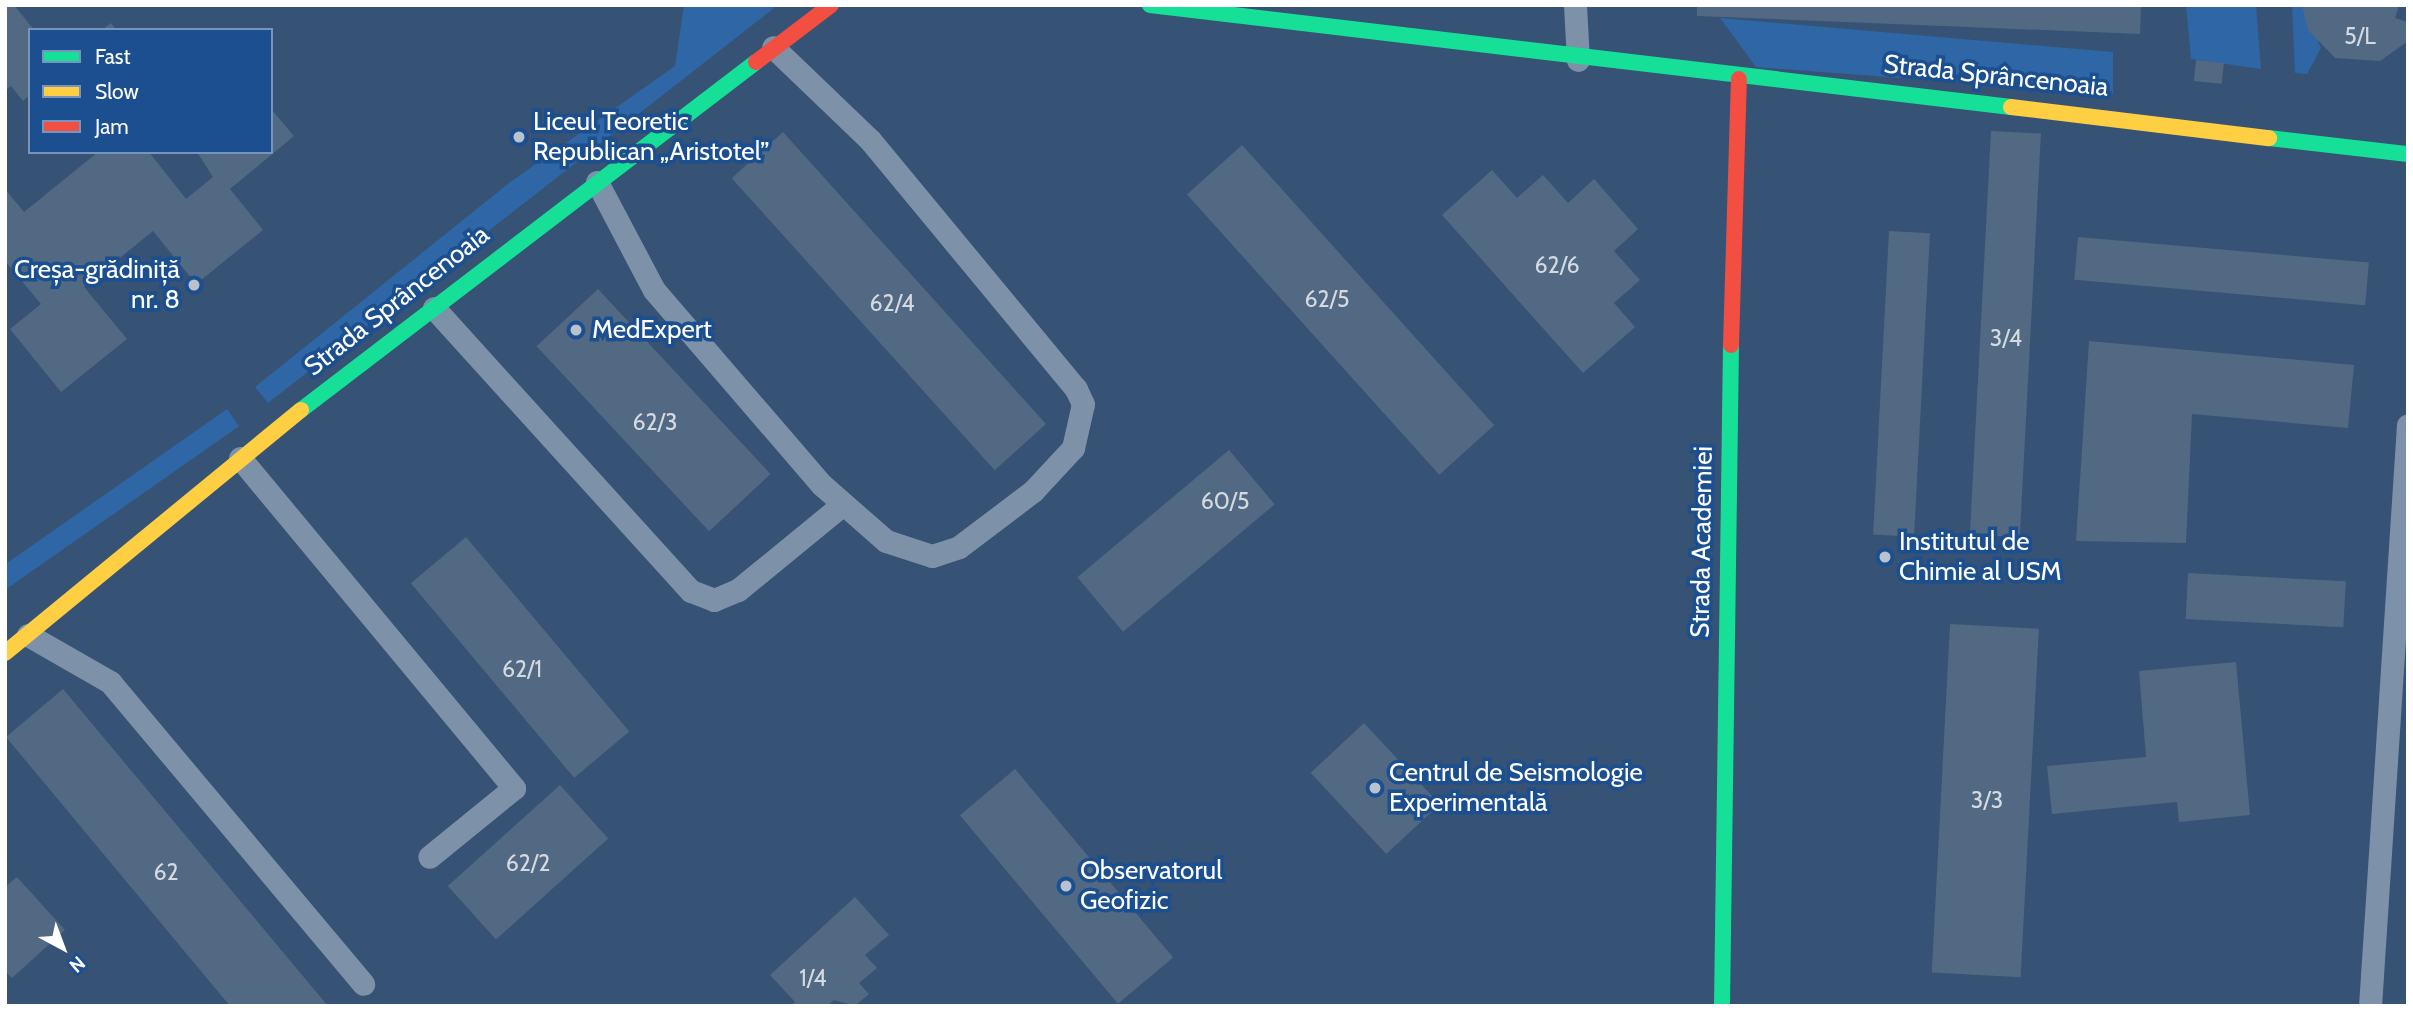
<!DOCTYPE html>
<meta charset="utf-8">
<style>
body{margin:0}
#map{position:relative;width:2413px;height:1011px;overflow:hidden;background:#365274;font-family:Cabin,sans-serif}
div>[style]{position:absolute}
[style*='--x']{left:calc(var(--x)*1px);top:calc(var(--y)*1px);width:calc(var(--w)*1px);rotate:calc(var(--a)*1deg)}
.green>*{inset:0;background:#2f66a5;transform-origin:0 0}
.building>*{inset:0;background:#526984;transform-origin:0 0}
.lane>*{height:23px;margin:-11.5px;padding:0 11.5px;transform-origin:11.5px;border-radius:11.5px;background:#7d92a8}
.fast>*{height:16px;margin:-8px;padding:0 8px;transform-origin:8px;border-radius:8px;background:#16e098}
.slow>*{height:16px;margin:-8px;padding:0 8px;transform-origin:8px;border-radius:8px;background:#ffcf43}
.jam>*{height:16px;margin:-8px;padding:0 8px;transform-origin:8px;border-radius:8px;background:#f24e42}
.dots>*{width:19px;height:19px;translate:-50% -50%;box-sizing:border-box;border:4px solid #1b4f8f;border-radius:50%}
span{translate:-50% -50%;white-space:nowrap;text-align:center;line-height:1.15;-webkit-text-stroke:7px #1b4f8f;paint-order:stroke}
.number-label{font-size:23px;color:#d4dae0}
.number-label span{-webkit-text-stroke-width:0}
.street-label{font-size:26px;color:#fff}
.poi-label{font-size:26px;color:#fff}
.left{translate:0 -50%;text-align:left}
.right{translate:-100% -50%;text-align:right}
.frame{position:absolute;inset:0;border:7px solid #fff;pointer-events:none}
.legend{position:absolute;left:28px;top:28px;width:245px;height:126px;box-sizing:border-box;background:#1b4f8f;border:2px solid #7695bc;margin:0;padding:9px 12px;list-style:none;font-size:21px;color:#fff}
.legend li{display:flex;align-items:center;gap:14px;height:35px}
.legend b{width:35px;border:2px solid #7695bc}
.north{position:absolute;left:28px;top:913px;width:70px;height:70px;-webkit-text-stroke:5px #1b4f8f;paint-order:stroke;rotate:139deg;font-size:19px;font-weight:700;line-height:28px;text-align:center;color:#fff}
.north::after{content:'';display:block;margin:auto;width:24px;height:32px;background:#fff;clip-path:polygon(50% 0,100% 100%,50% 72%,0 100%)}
</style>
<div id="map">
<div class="green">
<div style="clip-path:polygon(684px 5px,778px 5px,268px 403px,255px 387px,509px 183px,675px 66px)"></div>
<div style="clip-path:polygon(2186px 5px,2256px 5px,2261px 69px,2191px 59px)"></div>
<div style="clip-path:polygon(2292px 5px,2302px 5px,2321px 48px,2307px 74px,2295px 73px)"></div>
<div style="clip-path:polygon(1720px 18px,2113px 52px,2113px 94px,1756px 67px)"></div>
<div style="left:227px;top:409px;width:21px;height:284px;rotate:55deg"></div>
</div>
<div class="building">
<div style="clip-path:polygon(5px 5px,14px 5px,34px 30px,30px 95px,23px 101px,11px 86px,5px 91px)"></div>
<div style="clip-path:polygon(1697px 5px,2141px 5px,2140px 34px,1697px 16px)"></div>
<div style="clip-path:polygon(2302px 5px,2399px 5px,2395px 18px,2408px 22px,2408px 41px,2380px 61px,2335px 58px,2308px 30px)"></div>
<div style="clip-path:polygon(111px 23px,116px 30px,102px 30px)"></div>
<div style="left:2196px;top:60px;width:28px;height:21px;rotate:6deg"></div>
<div style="clip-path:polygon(271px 109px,294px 136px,230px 189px,263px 230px,196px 284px,153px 231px,84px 287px,127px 339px,61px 392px,10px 329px,41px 304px,5px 261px,5px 189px,24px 212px,98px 152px,149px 152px,186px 199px,213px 177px,197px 152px,271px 152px)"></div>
<div style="left:1991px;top:131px;width:50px;height:404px;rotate:3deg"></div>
<div style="left:783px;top:132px;width:393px;height:69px;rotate:48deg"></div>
<div style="left:1242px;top:145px;width:377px;height:74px;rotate:48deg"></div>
<div style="clip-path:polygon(1492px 170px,1517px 198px,1543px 175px,1568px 203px,1594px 179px,1638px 229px,1614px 251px,1640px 280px,1614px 303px,1635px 327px,1583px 373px,1442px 215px)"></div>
<div style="left:1889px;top:231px;width:41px;height:304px;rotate:3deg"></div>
<div style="left:2078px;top:237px;width:292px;height:43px;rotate:5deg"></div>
<div style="left:598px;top:289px;width:253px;height:84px;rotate:47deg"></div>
<div style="clip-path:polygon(2089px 341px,2354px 365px,2348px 428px,2192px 414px,2186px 543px,2076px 541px)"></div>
<div style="left:1229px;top:450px;width:71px;height:198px;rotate:50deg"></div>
<div style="left:466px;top:537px;width:254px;height:72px;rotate:50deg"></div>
<div style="left:2188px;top:573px;width:158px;height:46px;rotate:3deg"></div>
<div style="left:1950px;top:624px;width:89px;height:349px;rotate:3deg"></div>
<div style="clip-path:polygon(2236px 662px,2250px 815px,2179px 822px,2177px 802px,2052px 814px,2047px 766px,2146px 757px,2139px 671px)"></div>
<div style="clip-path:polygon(63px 689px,328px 1006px,230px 1006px,6px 737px)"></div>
<div style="left:1364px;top:723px;width:111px;height:73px;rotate:47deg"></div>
<div style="left:1015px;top:769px;width:246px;height:72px;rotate:50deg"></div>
<div style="left:560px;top:785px;width:72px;height:151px;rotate:48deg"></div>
<div style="clip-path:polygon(17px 877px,65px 930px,12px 978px,5px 971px,5px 887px)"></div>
<div style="clip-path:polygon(855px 897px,889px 935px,865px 955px,877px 968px,859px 983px,869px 994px,855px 1006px,834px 1000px,827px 1006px,790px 1006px,795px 1002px,770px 975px)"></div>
</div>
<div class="lane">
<div style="--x:1575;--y:5;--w:55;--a:86.9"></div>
<div style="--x:597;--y:182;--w:122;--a:62.2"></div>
<div style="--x:654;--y:290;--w:257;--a:49.3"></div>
<div style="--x:822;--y:485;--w:85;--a:41.2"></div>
<div style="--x:886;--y:541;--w:48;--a:18.1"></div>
<div style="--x:932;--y:556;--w:28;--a:-18"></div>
<div style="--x:959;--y:547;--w:93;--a:-37.1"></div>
<div style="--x:1033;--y:491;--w:59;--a:-47.1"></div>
<div style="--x:1073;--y:448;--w:45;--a:-77.2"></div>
<div style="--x:1083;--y:404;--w:17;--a:-115"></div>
<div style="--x:1076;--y:389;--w:323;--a:-129.6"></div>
<div style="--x:870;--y:140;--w:134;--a:-136.2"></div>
<div style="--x:434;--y:308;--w:382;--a:47.8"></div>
<div style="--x:691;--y:591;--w:25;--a:21"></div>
<div style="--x:714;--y:600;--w:26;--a:-23"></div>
<div style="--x:738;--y:590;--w:136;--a:-39.3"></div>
<div style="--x:240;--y:458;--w:429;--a:50.3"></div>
<div style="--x:514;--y:788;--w:109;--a:140.9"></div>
<div style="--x:28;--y:635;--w:95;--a:29.8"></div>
<div style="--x:110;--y:682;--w:394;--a:50"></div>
<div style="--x:2370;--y:1006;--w:582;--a:-86.26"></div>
</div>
<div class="fast">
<div style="--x:1150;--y:5;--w:867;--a:6.76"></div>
<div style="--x:2269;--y:138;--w:140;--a:6.6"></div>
<div style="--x:301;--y:410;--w:573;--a:-37.41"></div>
<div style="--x:1722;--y:1006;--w:661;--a:-89.22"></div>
</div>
<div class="slow">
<div style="--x:2011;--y:107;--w:260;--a:6.9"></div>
<div style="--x:5;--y:653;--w:383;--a:-39.4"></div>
</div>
<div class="jam">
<div style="--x:756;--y:62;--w:94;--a:-37.2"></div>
<div style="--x:1731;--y:345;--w:266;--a:-88.3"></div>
</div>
<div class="dots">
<div style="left:519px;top:137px;background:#b9c2ce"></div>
<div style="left:194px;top:285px;background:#b9c2ce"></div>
<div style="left:576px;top:330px;background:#b9c2ce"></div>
<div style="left:1885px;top:557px;background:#b9c2ce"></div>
<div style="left:1375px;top:788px;background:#b9c2ce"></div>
<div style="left:1066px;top:886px;background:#b9c2ce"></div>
</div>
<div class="number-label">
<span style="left:2360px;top:36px">5/L</span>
<span style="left:1557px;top:265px">62/6</span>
<span style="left:1327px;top:299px">62/5</span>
<span style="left:892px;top:303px">62/4</span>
<span style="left:2006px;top:338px">3/4</span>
<span style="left:655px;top:422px">62/3</span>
<span style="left:1225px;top:501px">60/5</span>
<span style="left:522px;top:669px">62/1</span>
<span style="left:1987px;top:800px">3/3</span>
<span style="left:528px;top:863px">62/2</span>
<span style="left:166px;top:872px">62</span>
<span style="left:813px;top:978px">1/4</span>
</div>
<div class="street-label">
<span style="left:1996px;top:76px;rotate:6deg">Strada Sprâncenoaia</span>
<span style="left:397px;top:301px;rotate:-38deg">Strada Sprâncenoaia</span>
<span style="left:1702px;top:542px;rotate:-89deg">Strada Academiei</span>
</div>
<div class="poi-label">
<span class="left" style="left:533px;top:137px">Liceul Teoretic<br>Republican „Aristotel”</span>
<span class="right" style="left:180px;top:285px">Creșa-grădiniță<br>nr. 8</span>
<span class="left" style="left:592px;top:330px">MedExpert</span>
<span class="left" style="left:1899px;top:557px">Institutul de<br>Chimie al USM</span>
<span class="left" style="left:1389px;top:788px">Centrul de Seismologie<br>Experimentală</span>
<span class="left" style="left:1080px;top:886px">Observatorul<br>Geofizic</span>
</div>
<div class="frame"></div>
<ul class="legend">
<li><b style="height:9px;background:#16e098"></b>Fast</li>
<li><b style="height:9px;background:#ffcf43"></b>Slow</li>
<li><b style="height:9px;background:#f24e42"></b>Jam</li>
</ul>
<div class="north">N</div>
</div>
